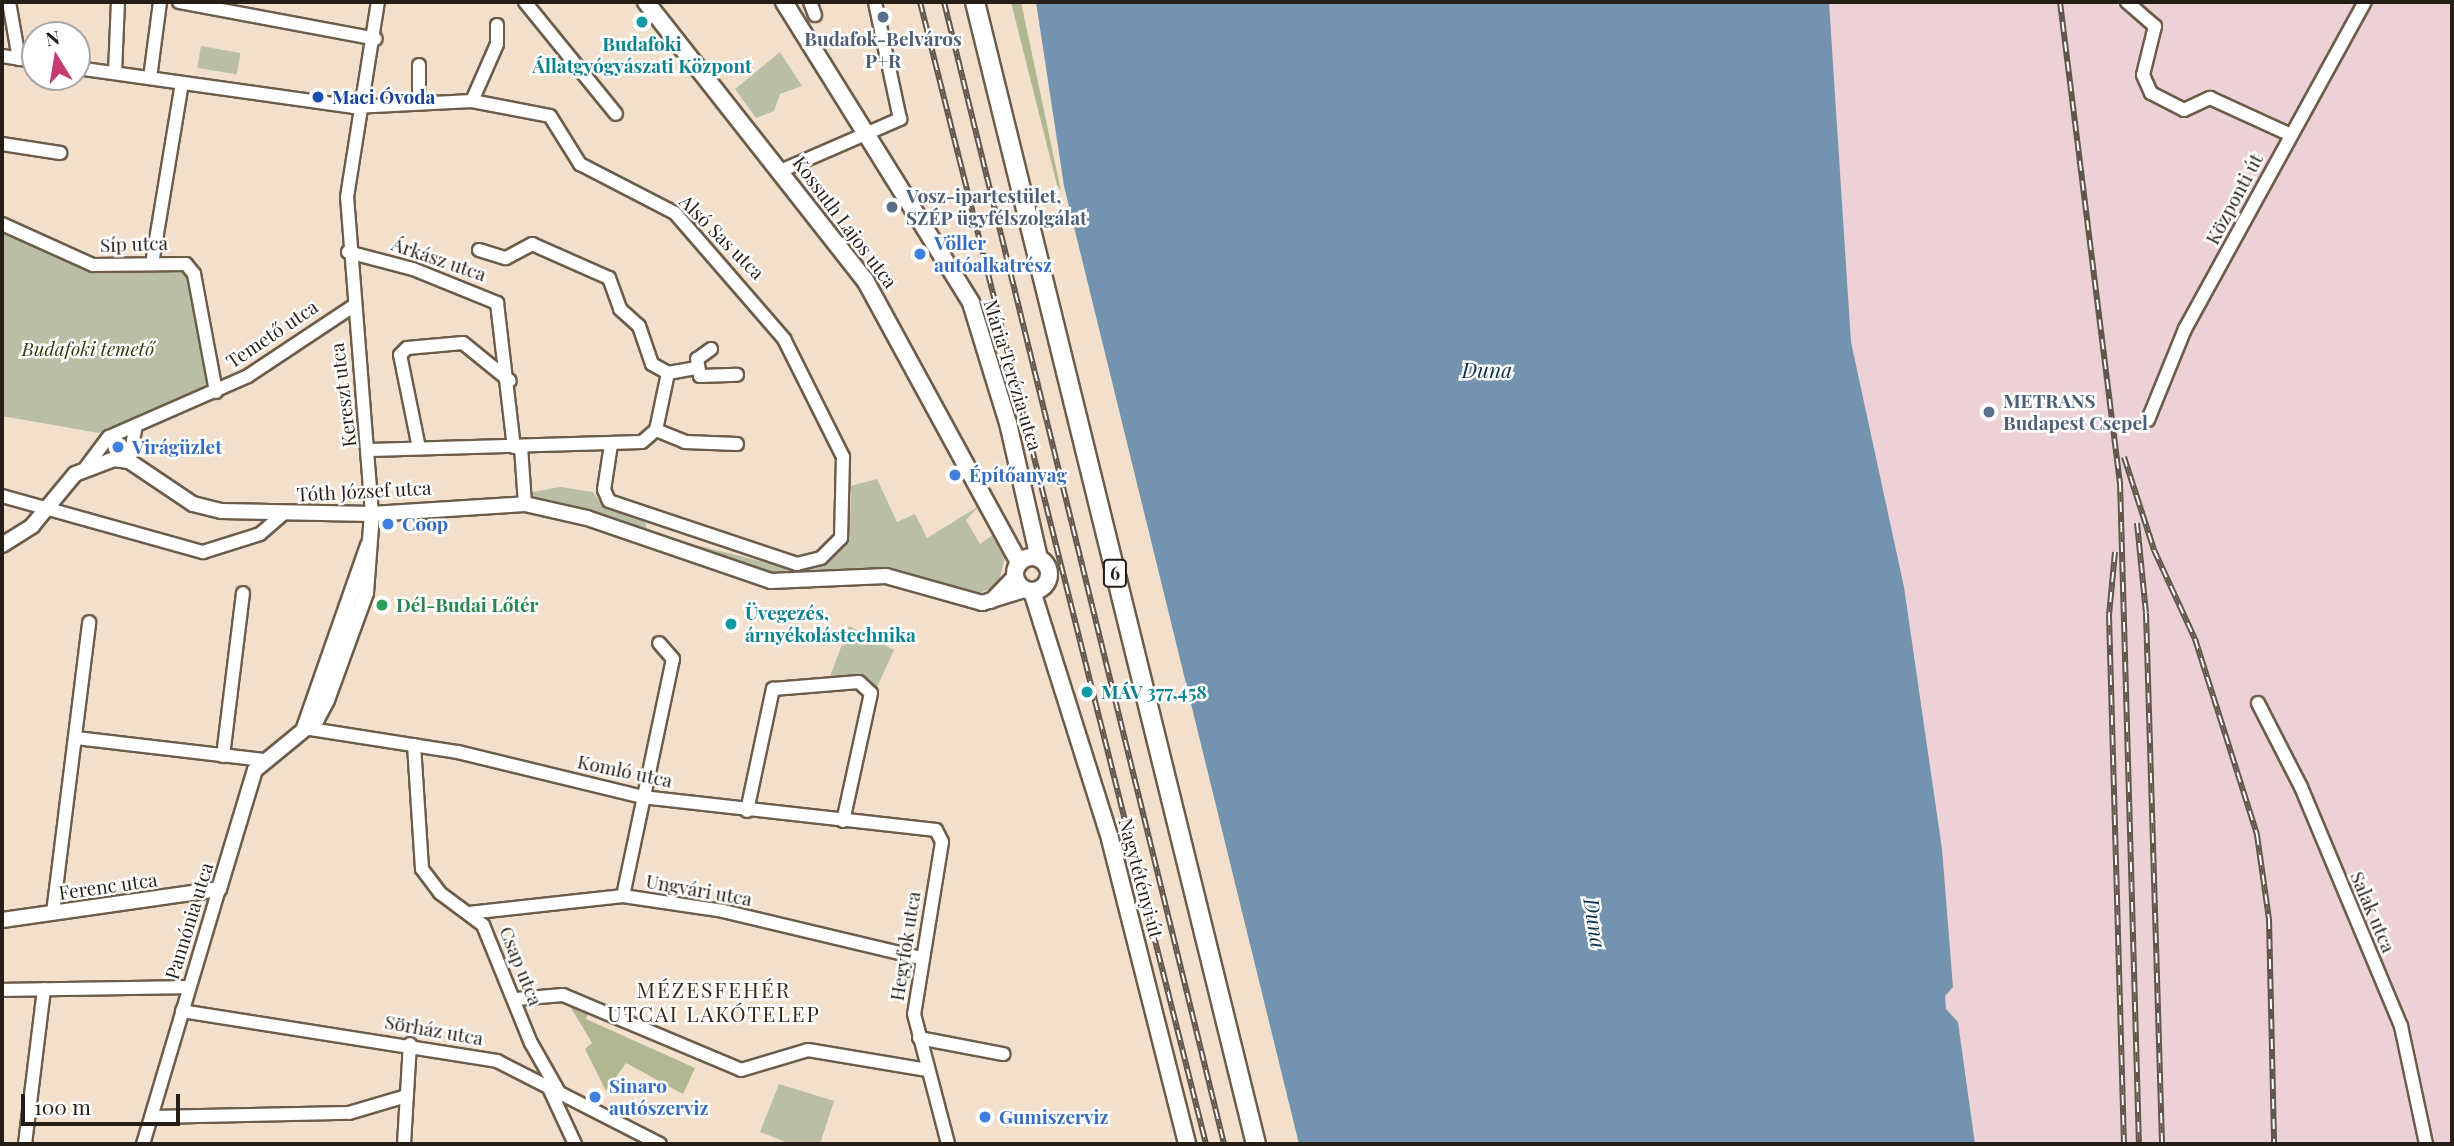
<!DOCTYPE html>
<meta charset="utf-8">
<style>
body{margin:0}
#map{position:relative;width:2454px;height:1146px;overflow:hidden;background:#f2e0cc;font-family:"Playfair Display",serif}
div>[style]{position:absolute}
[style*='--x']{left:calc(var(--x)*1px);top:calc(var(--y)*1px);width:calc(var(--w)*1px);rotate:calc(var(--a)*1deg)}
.industrial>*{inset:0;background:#ecd2d6}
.green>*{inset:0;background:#b9bea4;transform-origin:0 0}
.forest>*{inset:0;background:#b1b891}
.water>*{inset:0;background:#7393ae}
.roads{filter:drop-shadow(2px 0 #6c5d4b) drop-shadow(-2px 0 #6c5d4b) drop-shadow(0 2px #6c5d4b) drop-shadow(0 -2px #6c5d4b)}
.minor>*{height:12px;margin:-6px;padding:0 6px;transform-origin:6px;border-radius:6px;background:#fff}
.tertiary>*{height:14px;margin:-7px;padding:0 7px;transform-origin:7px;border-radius:7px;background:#fff}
.secondary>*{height:16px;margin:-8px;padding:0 8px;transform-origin:8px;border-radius:8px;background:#fff}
.secondary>.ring{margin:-8px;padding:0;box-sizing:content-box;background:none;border:16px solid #fff;border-radius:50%}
.primary>*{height:18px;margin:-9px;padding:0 9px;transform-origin:9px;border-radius:9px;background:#fff}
.rail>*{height:6px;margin-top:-3px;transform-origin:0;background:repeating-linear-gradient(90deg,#fff 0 10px,#60564b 0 20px);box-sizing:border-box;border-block:2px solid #60564b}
.dots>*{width:19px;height:19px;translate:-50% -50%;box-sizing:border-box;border:4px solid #fff;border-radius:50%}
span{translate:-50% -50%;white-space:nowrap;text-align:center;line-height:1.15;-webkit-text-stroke:5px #fff;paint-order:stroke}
.shield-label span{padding:2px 5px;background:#fff;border:2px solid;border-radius:5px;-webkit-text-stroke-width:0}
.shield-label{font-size:18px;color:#251e17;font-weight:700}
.service-label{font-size:19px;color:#4e5e75;font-weight:700}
.left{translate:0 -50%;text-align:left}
.culture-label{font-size:19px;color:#0d838f;font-weight:700}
.transit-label{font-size:19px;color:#164399;font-weight:700}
.street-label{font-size:19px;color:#251e17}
.shop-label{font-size:19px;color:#366cbe;font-weight:700}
.park-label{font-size:19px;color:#373c0d;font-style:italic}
.leisure-label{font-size:19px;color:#27864d;font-weight:700}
.water-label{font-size:21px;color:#052f4b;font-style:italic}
.neighbourhood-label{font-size:21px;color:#352818;letter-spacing:2px}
.frame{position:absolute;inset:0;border:4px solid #251e17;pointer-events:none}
.north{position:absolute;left:21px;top:21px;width:70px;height:70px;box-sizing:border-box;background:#fff;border:2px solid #a8a5a2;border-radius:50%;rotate:349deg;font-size:19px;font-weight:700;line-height:28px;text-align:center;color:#251e17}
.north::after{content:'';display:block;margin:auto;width:24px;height:32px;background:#c63b70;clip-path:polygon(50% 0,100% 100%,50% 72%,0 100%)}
.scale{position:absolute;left:21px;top:1094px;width:159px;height:32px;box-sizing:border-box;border:4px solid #251e17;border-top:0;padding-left:9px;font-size:21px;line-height:24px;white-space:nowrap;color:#251e17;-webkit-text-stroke:5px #fff;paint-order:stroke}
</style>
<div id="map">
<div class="industrial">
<div style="clip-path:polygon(1829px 2px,2452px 2px,2452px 1144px,1975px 1144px,1958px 1022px,1946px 1009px,1945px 996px,1953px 987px,1942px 849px,1904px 587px,1851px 342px)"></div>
</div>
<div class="green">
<div style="left:201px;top:46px;width:40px;height:22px;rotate:10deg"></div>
<div style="clip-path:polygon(780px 52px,802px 86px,780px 94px,774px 111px,756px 118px,735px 89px)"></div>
<div style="clip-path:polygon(2px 229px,68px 260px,179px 266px,193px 289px,208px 388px,99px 433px,2px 416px)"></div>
<div style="clip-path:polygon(877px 479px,897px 522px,915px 514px,927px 538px,979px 506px,966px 520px,980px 544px,994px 534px,1006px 553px,998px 585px,978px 594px,886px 570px,779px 579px,666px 542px,668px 538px,792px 569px,821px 563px,840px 549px,850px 519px,851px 486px)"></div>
<div style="clip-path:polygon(560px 487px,593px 492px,602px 504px,645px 521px,647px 530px,528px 501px,528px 493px)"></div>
<div style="clip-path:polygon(849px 626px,894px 650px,873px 696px,866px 679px,829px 679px)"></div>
<div style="clip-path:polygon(779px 1084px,834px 1101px,820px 1144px,791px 1144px,760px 1132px)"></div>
</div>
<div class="forest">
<div style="clip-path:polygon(1011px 2px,1021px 2px,1061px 191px,1057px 185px)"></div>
<div style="clip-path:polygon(567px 1001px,589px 1011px,586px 1019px,695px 1068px,683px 1094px,626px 1063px,606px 1091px,585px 1049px,592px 1043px)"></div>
</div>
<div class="water">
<div style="clip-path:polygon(1036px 2px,1829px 2px,1851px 342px,1904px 587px,1942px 849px,1953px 987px,1945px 996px,1946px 1009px,1958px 1022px,1975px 1144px,1299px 1144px,1064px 186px)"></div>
</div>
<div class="roads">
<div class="minor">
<div style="--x:9;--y:2;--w:58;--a:80"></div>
<div style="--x:179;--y:2;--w:200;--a:10.6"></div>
<div style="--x:525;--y:2;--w:144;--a:50.9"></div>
<div style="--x:810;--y:2;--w:14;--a:69"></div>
<div style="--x:2127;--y:2;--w:37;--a:41"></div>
<div style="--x:2155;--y:26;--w:50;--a:103.8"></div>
<div style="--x:2143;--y:75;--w:20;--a:66"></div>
<div style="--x:2151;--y:93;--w:37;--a:27"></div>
<div style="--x:2184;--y:110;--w:29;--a:-25"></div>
<div style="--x:2210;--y:98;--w:89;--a:24.6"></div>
<div style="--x:2;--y:56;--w:33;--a:9"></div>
<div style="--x:419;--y:65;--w:38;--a:90"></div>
<div style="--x:77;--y:68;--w:280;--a:8"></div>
<div style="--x:354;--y:107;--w:118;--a:-2.9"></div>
<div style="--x:472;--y:101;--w:79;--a:10.9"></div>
<div style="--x:550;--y:116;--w:57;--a:58"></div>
<div style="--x:580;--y:164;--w:107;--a:27.3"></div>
<div style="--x:675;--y:213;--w:167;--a:49.1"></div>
<div style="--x:784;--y:339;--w:132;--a:63.4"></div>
<div style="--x:843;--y:457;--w:81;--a:91.4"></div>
<div style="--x:841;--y:538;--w:28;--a:135"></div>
<div style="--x:821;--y:558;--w:25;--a:166"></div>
<div style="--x:797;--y:564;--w:198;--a:-161.5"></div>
<div style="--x:609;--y:501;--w:12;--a:-114"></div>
<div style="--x:604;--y:490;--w:47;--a:-81.3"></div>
<div style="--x:115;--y:73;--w:71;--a:-87.6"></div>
<div style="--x:150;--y:78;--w:77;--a:-82.5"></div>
<div style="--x:472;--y:101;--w:62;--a:-66.3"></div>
<div style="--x:497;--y:44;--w:19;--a:-90"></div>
<div style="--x:2;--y:144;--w:59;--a:8.8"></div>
<div style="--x:780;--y:171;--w:131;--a:-23.4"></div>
<div style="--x:900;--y:119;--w:120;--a:-102.1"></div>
<div style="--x:2;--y:224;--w:100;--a:24.3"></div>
<div style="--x:93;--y:265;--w:93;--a:-0.6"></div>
<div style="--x:186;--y:264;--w:13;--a:51"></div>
<div style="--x:194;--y:274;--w:120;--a:79.4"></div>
<div style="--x:479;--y:250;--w:28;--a:17"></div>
<div style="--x:506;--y:258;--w:30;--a:-28"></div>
<div style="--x:532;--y:244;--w:84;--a:23.8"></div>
<div style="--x:609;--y:278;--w:33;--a:70"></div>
<div style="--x:620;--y:309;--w:25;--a:42"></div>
<div style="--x:639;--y:326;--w:40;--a:71.1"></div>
<div style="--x:652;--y:364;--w:18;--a:29"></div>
<div style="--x:668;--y:373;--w:28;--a:-10"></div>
<div style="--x:348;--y:252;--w:67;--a:14.7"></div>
<div style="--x:413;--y:269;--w:91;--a:22"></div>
<div style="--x:497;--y:303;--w:145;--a:83.3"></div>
<div style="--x:152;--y:264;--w:183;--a:-80.6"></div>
<div style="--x:711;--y:349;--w:17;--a:144"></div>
<div style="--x:697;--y:359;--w:17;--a:80"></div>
<div style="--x:700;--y:376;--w:37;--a:-2"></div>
<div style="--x:2148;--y:420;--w:98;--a:-67.9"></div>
<div style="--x:2185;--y:329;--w:373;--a:-61.2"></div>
<div style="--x:656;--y:430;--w:31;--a:22"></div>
<div style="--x:685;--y:442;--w:52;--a:2.2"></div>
<div style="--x:521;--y:447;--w:57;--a:86"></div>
<div style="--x:419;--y:448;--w:95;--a:-101.5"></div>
<div style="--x:400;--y:355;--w:10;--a:-45"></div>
<div style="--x:407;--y:348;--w:56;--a:-5.1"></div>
<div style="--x:463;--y:343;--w:60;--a:39"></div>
<div style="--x:370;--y:450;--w:272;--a:-1.7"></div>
<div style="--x:642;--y:442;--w:18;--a:-41"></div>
<div style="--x:656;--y:430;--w:58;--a:-78.1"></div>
<div style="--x:129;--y:461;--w:36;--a:-79"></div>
<div style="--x:86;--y:467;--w:38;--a:-53"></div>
<div style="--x:109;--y:437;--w:152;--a:-23.7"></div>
<div style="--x:248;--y:376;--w:125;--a:-33.6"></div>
<div style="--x:2;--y:496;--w:209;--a:15.6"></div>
<div style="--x:203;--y:552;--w:60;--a:-17.5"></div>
<div style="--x:260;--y:534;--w:29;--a:-41"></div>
<div style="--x:372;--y:514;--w:318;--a:-94.5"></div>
<div style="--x:347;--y:197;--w:197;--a:-81"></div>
<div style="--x:2258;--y:703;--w:94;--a:62.9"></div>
<div style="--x:2301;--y:787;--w:259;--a:67.3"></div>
<div style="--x:2401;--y:1026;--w:121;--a:78"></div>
<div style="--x:304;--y:728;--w:156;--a:8.9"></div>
<div style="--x:458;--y:752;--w:189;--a:13.7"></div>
<div style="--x:642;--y:797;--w:296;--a:6.4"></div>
<div style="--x:936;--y:830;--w:13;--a:63"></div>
<div style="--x:942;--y:842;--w:174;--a:99.2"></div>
<div style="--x:914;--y:1014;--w:134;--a:75.3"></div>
<div style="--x:76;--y:738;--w:187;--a:6.7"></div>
<div style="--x:414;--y:745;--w:124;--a:86.3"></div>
<div style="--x:422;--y:869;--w:30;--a:53"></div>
<div style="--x:440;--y:893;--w:54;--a:36.7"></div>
<div style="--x:483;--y:925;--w:127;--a:67.9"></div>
<div style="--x:531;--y:1043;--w:59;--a:60.4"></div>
<div style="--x:223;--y:756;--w:164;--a:-83"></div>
<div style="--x:747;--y:811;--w:125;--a:-78"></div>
<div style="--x:773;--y:689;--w:86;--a:-4.7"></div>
<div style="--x:859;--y:682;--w:16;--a:43"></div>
<div style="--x:871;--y:693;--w:131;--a:102.3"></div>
<div style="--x:623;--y:896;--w:242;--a:-78.1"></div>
<div style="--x:673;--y:659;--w:21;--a:-131"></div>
<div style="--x:53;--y:913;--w:293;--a:-82.9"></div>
<div style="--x:469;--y:913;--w:155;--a:-6.3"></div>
<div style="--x:623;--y:896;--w:101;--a:8.5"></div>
<div style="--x:723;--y:911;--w:203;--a:13.4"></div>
<div style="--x:2;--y:990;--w:187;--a:-0.9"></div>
<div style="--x:516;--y:999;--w:47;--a:-4.9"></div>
<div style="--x:563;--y:995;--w:193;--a:22.8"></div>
<div style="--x:741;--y:1070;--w:70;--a:-16.6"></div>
<div style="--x:808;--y:1050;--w:121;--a:9.5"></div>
<div style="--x:182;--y:1011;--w:319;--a:9"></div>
<div style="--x:497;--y:1061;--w:183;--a:27"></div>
<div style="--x:919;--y:1038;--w:86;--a:10.8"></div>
<div style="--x:549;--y:1088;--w:62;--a:65.1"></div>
<div style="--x:152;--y:1117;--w:197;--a:-1.2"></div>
<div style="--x:349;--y:1113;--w:59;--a:-16.6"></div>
<div style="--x:25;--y:1144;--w:156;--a:-83"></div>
<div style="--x:143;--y:1144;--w:266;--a:-73.4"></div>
<div style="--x:404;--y:1144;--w:100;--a:-86.6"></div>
</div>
<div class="tertiary">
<div style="--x:2;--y:545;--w:36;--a:-32"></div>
<div style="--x:32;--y:526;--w:67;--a:-50.4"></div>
<div style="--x:75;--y:474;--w:42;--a:-21"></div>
<div style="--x:114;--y:459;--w:15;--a:8"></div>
<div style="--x:129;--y:461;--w:77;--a:33.9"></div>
<div style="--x:193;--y:504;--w:29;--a:14"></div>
<div style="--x:221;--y:511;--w:151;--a:1.1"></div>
<div style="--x:372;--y:514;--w:153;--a:-3.7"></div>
<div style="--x:525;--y:504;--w:64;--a:12.7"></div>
<div style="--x:587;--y:518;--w:194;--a:18.9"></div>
<div style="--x:771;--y:581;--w:115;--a:-2.5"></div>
<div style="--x:886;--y:576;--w:100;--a:15.7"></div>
<div style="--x:982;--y:603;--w:44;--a:-17.2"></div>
<div style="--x:991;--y:601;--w:35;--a:-46"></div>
<div style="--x:304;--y:728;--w:194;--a:-70.7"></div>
<div style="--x:2;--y:920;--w:219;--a:-8.1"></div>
<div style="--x:219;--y:889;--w:124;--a:-73.2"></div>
<div style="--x:255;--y:770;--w:80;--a:-39.4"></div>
<div style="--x:317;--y:719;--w:21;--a:-62"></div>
<div style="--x:327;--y:700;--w:114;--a:-70"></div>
<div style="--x:366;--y:593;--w:79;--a:-85.7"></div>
</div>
<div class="secondary">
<div style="--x:646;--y:2;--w:354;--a:51.8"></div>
<div style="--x:865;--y:280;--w:322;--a:61.4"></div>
<div style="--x:784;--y:2;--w:354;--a:58.1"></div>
<div style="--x:971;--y:303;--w:126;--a:72.9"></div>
<div style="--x:1008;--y:423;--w:139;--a:77.1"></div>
<div class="ring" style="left:1015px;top:557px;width:18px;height:18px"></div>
<div style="--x:1032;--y:591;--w:260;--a:72.5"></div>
<div style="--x:1110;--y:839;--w:315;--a:75.8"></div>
</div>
<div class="primary">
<div style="--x:975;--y:2;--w:1176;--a:76.18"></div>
</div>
</div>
<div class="rail">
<div style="--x:920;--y:2;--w:1177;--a:75.94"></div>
<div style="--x:944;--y:2;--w:1176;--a:76.22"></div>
<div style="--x:2060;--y:2;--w:484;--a:82.9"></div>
<div style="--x:2120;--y:482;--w:662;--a:88.36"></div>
<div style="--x:2124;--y:457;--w:98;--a:72.1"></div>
<div style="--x:2154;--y:550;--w:98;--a:65.3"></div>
<div style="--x:2195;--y:639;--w:206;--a:72.4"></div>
<div style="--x:2257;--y:835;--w:85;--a:81.9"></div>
<div style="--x:2269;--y:919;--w:225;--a:88.7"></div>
<div style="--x:2137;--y:523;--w:90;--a:84.3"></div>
<div style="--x:2146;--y:613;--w:531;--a:88.27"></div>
<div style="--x:2115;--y:552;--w:63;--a:95.4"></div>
<div style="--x:2109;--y:615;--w:529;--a:88.38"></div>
</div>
<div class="dots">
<div style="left:883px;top:17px;background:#5c6f8a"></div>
<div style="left:642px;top:22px;background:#0f9aa8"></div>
<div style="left:318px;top:97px;background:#1a4fb4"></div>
<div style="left:892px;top:207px;background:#5c6f8a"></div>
<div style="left:920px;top:254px;background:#3f7fe0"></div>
<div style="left:1989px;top:412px;background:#5c6f8a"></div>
<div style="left:118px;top:447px;background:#3f7fe0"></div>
<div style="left:955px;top:475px;background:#3f7fe0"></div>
<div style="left:388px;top:524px;background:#3f7fe0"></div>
<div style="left:382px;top:605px;background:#2e9e5b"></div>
<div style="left:731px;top:624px;background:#0f9aa8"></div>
<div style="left:1087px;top:692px;background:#0f9aa8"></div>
<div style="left:595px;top:1097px;background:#3f7fe0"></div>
<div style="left:985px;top:1117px;background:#3f7fe0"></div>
</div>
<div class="shield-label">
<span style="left:1115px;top:573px">6</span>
</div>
<div class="service-label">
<span style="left:883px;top:50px">Budafok-Belváros<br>P+R</span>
<span class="left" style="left:906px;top:207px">Vosz-ipartestület,<br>SZÉP ügyfélszolgálat</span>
<span class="left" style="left:2003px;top:412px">METRANS<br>Budapest Csepel</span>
</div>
<div class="culture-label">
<span style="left:642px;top:55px">Budafoki<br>Állatgyógyászati Központ</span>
<span class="left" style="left:745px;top:624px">Üvegezés,<br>árnyékolástechnika</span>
<span class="left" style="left:1101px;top:692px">MÁV 377,458</span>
</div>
<div class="transit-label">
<span class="left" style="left:332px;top:97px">Maci Óvoda</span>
</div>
<div class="street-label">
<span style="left:2234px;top:199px;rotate:-62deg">Központi út</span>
<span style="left:845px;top:222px;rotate:53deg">Kossuth Lajos utca</span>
<span style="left:722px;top:237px;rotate:45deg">Alsó Sas utca</span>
<span style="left:134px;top:244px;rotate:-2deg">Síp utca</span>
<span style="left:439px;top:259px;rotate:19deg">Árkász utca</span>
<span style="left:272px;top:334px;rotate:-34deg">Temető utca</span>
<span style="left:1013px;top:375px;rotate:73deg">Mária Terézia utca</span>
<span style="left:343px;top:395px;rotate:-97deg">Kereszt utca</span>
<span style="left:364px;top:491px;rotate:-3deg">Tóth József utca</span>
<span style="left:625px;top:771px;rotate:12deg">Komló utca</span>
<span style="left:1141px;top:878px;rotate:75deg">Nagytétényi út</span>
<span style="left:108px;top:886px;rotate:-8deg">Ferenc utca</span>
<span style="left:699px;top:890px;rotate:10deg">Ungvári utca</span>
<span style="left:2373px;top:912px;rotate:67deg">Salak utca</span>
<span style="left:189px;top:921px;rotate:-73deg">Pannónia utca</span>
<span style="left:905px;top:946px;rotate:-81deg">Hegyfok utca</span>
<span style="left:521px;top:966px;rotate:68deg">Csap utca</span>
<span style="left:434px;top:1030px;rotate:10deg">Sörház utca</span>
</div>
<div class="shop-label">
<span class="left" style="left:934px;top:254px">Völler<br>autóalkatrész</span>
<span class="left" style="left:132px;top:447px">Virágüzlet</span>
<span class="left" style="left:969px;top:475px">Építőanyag</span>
<span class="left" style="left:402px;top:524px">Coop</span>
<span class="left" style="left:609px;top:1097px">Sinaro<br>autószerviz</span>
<span class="left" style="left:999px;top:1117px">Gumiszerviz</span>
</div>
<div class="park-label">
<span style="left:88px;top:349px">Budafoki temető</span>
</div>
<div class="leisure-label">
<span class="left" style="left:396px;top:605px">Dél-Budai Lőtér</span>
</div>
<div class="water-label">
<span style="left:1487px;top:369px">Duna</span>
<span style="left:1596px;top:923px;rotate:81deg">Duna</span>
</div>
<div class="neighbourhood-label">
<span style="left:714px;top:1001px">MÉZESFEHÉR<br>UTCAI LAKÓTELEP</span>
</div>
<div class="frame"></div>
<div class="north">N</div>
<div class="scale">100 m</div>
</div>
